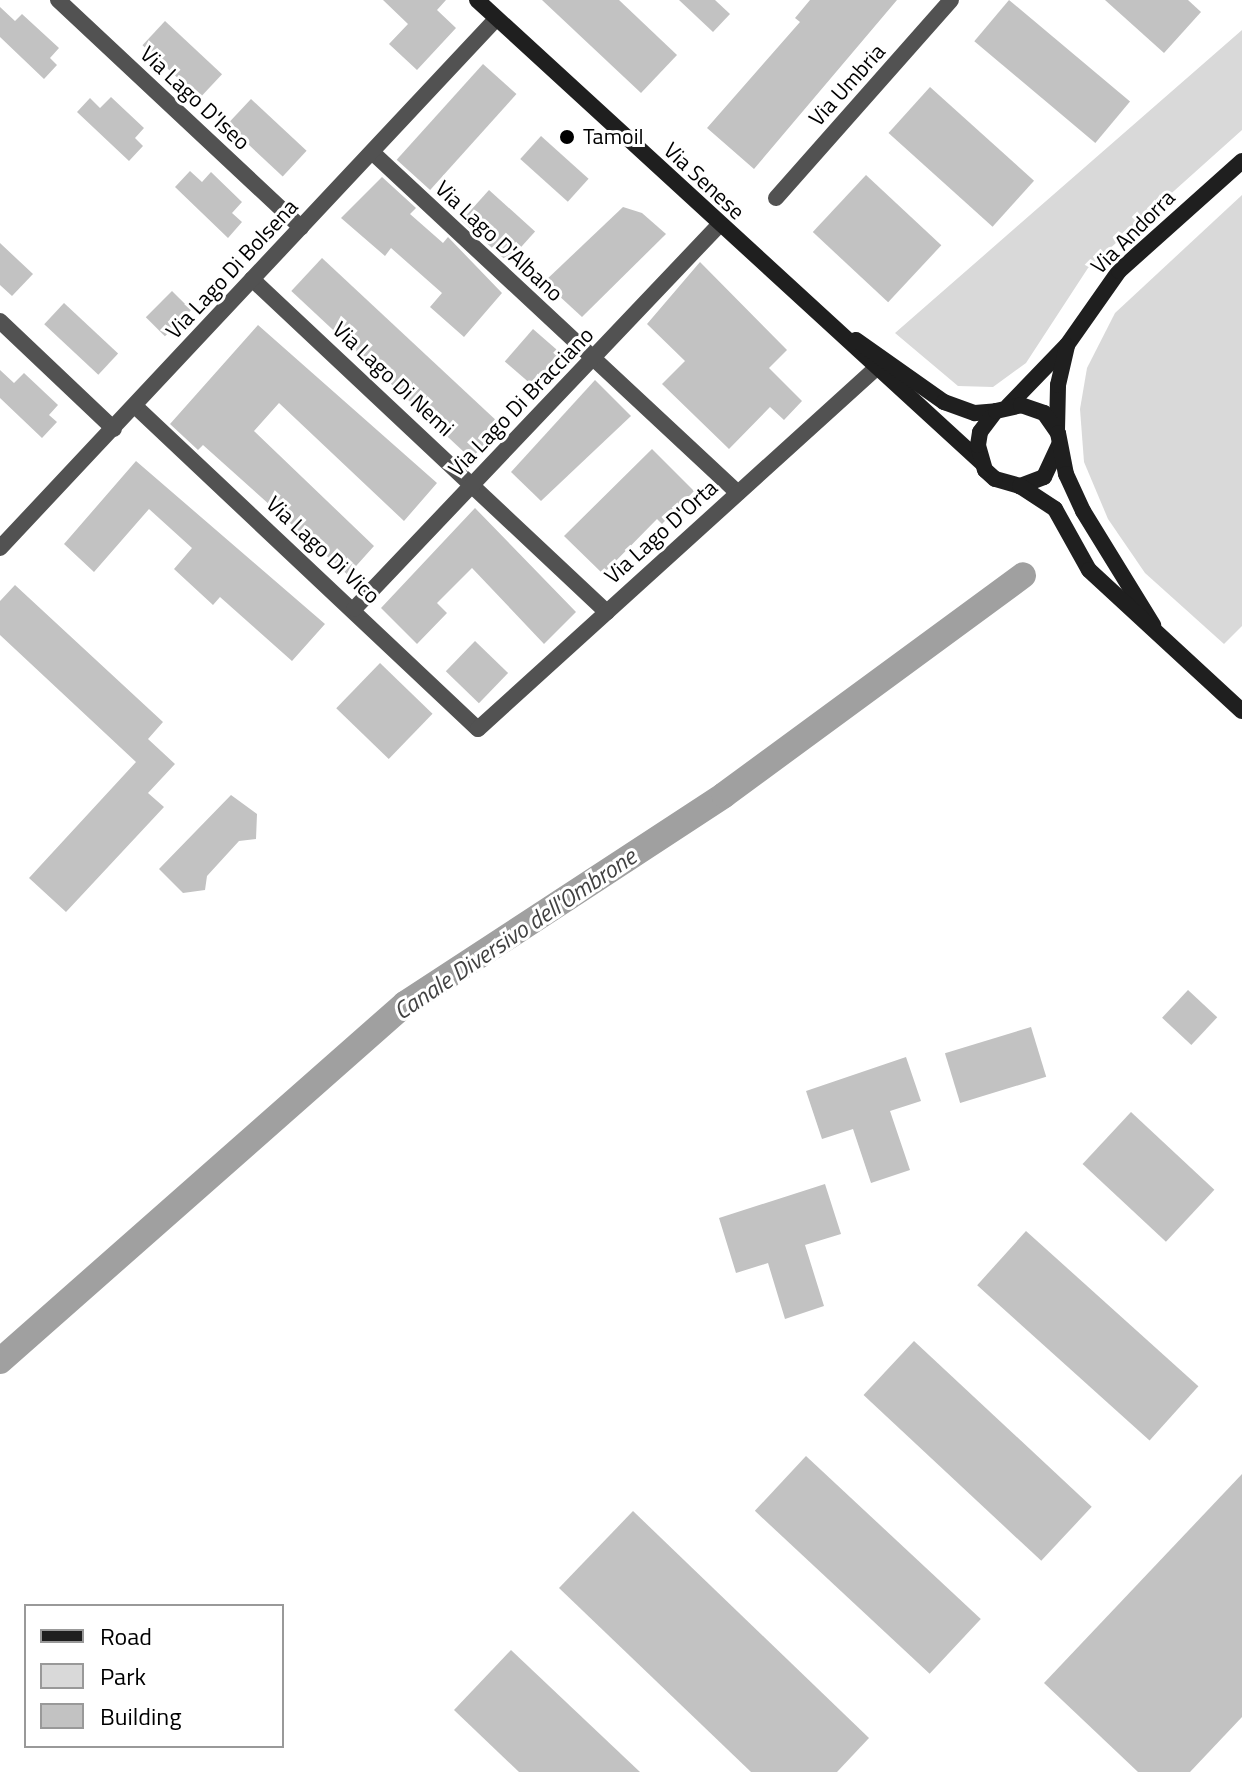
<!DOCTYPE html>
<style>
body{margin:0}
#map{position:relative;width:1242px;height:1772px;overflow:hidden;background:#fff;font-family:"Titillium Web",sans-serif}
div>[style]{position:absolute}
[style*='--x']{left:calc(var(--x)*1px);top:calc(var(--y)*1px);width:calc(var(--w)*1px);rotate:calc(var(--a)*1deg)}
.green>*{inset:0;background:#d9d9d9}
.canal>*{height:26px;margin:-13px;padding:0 13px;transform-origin:13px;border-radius:13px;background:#a0a0a0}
.building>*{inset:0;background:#c2c2c2;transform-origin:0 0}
.street>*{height:16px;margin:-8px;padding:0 8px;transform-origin:8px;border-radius:8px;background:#525252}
.secondary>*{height:16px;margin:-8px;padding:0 8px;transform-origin:8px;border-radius:8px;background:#1f1f1f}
.dots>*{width:22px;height:22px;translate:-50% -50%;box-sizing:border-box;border:4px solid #fff;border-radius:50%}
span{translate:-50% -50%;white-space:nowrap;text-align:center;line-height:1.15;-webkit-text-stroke:6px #fff;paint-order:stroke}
.street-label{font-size:22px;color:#000}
.poi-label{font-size:22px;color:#000}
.left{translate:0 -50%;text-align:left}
.water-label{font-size:24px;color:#414141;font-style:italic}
.legend{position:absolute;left:24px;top:1604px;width:260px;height:144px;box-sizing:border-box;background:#fff;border:2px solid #999;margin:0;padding:10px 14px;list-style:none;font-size:24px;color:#000}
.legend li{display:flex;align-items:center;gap:16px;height:40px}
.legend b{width:40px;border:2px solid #999}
</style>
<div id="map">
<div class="green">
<div style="clip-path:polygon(1242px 30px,1242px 130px,1088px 268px,1026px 363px,993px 387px,958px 386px,895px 333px)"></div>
<div style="clip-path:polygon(1242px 195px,1242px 626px,1224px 644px,1145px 573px,1108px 519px,1084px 462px,1080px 409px,1087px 368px,1115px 313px)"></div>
</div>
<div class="canal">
<div style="--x:0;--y:1361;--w:540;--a:-41.4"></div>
<div style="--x:405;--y:1004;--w:381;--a:-33.2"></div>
<div style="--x:724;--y:795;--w:371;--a:-36.3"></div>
</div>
<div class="building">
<div style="clip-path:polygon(383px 0,446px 0,437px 10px,456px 28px,417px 70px,389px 44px,408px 24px)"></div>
<div style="clip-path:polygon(542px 0,619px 0,677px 55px,641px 93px)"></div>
<div style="clip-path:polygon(679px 0,715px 0,730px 14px,713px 32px)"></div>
<div style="clip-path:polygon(810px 0,897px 0,754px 169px,707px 128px,800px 22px,795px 18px)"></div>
<div style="left:1009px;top:0;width:158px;height:54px;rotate:40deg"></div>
<div style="clip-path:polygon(1105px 0,1188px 0,1201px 12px,1164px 53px)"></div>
<div style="clip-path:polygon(0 7px,15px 21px,22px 14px,59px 48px,50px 58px,57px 65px,44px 79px,0 37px)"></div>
<div style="left:165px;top:21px;width:78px;height:33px;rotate:43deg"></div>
<div style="left:483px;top:64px;width:45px;height:129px;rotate:42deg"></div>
<div style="left:930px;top:87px;width:140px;height:62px;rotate:42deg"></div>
<div style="clip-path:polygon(111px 97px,144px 128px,135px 138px,143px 146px,129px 161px,77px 112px,90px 98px,100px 108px)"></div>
<div style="left:251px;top:99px;width:76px;height:35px;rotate:43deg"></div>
<div style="left:541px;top:136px;width:64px;height:31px;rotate:42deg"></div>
<div style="clip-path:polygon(190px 171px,202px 182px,211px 172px,242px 202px,232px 213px,242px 222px,228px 238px,175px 187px)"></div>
<div style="left:866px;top:175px;width:103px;height:78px;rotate:43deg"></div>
<div style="clip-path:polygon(382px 177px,416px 208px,410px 214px,443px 243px,448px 237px,502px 293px,464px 337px,430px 307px,442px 293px,391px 248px,385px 256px,341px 218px)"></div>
<div style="left:489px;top:190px;width:62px;height:41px;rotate:42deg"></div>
<div style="clip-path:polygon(623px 207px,642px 213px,666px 234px,582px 317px,544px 282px)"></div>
<div style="clip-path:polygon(0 243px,33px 274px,12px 296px,0 285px)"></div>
<div style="left:322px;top:258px;width:246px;height:45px;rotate:43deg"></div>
<div style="clip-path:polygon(700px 262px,787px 350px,769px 368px,802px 401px,784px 420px,770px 407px,729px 449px,662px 384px,685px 361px,647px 324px)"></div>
<div style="left:172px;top:291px;width:27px;height:37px;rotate:45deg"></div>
<div style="left:64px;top:303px;width:74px;height:29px;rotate:43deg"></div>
<div style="clip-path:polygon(258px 325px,437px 483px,404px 521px,279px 403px,254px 431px,374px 546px,348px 575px,203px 445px,198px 450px,170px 424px)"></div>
<div style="left:533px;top:329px;width:41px;height:43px;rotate:41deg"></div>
<div style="clip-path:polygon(0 370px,14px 383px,24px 373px,58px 405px,49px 415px,57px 422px,42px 438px,0 398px)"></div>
<div style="clip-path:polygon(595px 380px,631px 416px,541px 501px,511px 472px)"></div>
<div style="clip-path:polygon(652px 449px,694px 491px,662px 524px,657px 519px,603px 574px,564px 536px)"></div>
<div style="clip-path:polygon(136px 461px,325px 624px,292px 661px,220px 597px,213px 605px,174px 569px,192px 548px,149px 509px,94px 572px,64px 544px)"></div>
<div style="clip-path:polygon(475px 508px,576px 612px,544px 644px,472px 568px,437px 603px,447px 613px,417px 644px,381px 608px)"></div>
<div style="clip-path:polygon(15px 585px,163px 722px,148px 739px,175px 764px,148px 793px,164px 807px,66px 912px,29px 878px,136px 762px,0 635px,0 601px)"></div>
<div style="left:475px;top:641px;width:46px;height:42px;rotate:44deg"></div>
<div style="left:380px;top:663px;width:73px;height:63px;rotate:44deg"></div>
<div style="clip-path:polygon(231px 795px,257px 814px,256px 839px,239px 841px,207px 876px,205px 890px,183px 893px,159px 869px)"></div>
<div style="left:1188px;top:990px;width:40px;height:38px;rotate:43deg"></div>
<div style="left:1031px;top:1027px;width:52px;height:90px;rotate:73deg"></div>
<div style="clip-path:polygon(906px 1057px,921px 1101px,890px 1111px,910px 1170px,871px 1183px,853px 1129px,822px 1139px,806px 1091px)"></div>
<div style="left:1131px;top:1112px;width:114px;height:71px;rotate:43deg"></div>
<div style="clip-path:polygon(825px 1184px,841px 1234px,805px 1245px,824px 1306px,785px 1319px,768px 1263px,736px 1273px,719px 1218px)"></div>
<div style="left:1026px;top:1231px;width:232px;height:73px;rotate:42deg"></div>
<div style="left:914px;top:1341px;width:243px;height:74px;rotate:43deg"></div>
<div style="left:806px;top:1456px;width:239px;height:75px;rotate:43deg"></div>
<div style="clip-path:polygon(1242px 1474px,1242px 1717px,1190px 1772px,1138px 1772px,1044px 1683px)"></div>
<div style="clip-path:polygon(633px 1511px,869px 1738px,837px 1772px,751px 1772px,559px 1588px)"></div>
<div style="clip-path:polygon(511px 1650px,640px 1772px,519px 1772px,454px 1710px)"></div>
</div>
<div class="street">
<div style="--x:58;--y:0;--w:333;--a:43.1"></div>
<div style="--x:372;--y:152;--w:500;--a:42.97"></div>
<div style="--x:776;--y:198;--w:264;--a:-48.5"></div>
<div style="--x:252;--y:279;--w:487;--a:43.2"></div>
<div style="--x:0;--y:321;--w:157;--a:43.5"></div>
<div style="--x:135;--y:406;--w:471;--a:43.3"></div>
<div style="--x:478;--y:729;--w:536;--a:-42.2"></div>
<div style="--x:0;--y:548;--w:725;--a:-46.84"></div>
<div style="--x:354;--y:609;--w:530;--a:-46.45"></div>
</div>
<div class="secondary">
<div style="--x:477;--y:0;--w:685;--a:42.52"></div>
<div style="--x:856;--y:340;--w:108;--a:35.2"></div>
<div style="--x:944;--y:402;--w:33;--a:20"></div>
<div style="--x:975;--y:413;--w:21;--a:-5"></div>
<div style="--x:1008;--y:406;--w:85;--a:-46"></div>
<div style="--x:1067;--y:345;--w:90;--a:-54.9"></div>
<div style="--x:1119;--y:271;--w:165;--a:-41.8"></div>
<div style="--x:1057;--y:430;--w:45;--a:-88.7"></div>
<div style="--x:1058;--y:385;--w:40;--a:-77"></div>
<div style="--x:1059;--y:445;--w:35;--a:115"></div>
<div style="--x:1044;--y:477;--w:26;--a:159"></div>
<div style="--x:1020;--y:486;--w:26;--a:-164"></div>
<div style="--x:995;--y:479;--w:13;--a:-138"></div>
<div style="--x:985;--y:470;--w:26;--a:-106"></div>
<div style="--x:978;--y:445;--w:13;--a:-81"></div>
<div style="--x:980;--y:432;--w:26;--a:-53"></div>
<div style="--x:996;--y:411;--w:26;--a:-13"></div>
<div style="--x:1021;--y:405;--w:24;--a:19"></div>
<div style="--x:1044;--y:413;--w:24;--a:55"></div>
<div style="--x:1058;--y:433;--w:42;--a:79"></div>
<div style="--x:1066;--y:474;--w:41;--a:65.3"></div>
<div style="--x:1083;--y:511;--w:134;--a:58.4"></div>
<div style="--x:1020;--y:486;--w:42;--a:33.3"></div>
<div style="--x:1055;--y:509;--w:70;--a:60.9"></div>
<div style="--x:1089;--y:570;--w:208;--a:42.7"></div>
</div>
<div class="dots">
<div style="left:567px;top:137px;background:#000"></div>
</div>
<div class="street-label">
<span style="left:847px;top:85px;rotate:-48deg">Via Umbria</span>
<span style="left:195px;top:98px;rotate:43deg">Via Lago D'Iseo</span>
<span style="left:704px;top:181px;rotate:43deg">Via Senese</span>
<span style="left:1133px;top:232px;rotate:-45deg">Via Andorra</span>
<span style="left:499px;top:241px;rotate:43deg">Via Lago D'Albano</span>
<span style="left:232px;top:269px;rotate:-47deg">Via Lago Di Bolsena</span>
<span style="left:393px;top:379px;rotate:43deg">Via Lago Di Nemi</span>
<span style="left:521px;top:402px;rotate:-46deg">Via Lago Di Bracciano</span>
<span style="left:661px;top:532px;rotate:-42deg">Via Lago D'Orta</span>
<span style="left:323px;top:550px;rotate:43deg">Via Lago Di Vico</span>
</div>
<div class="poi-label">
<span class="left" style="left:583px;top:137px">Tamoil</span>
</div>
<div class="water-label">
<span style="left:515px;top:934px;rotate:-34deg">Canale Diversivo dell'Ombrone</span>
</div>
<ul class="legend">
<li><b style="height:10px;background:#1f1f1f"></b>Road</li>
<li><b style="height:22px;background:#d9d9d9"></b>Park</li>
<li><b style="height:22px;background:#c2c2c2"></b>Building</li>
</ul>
</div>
